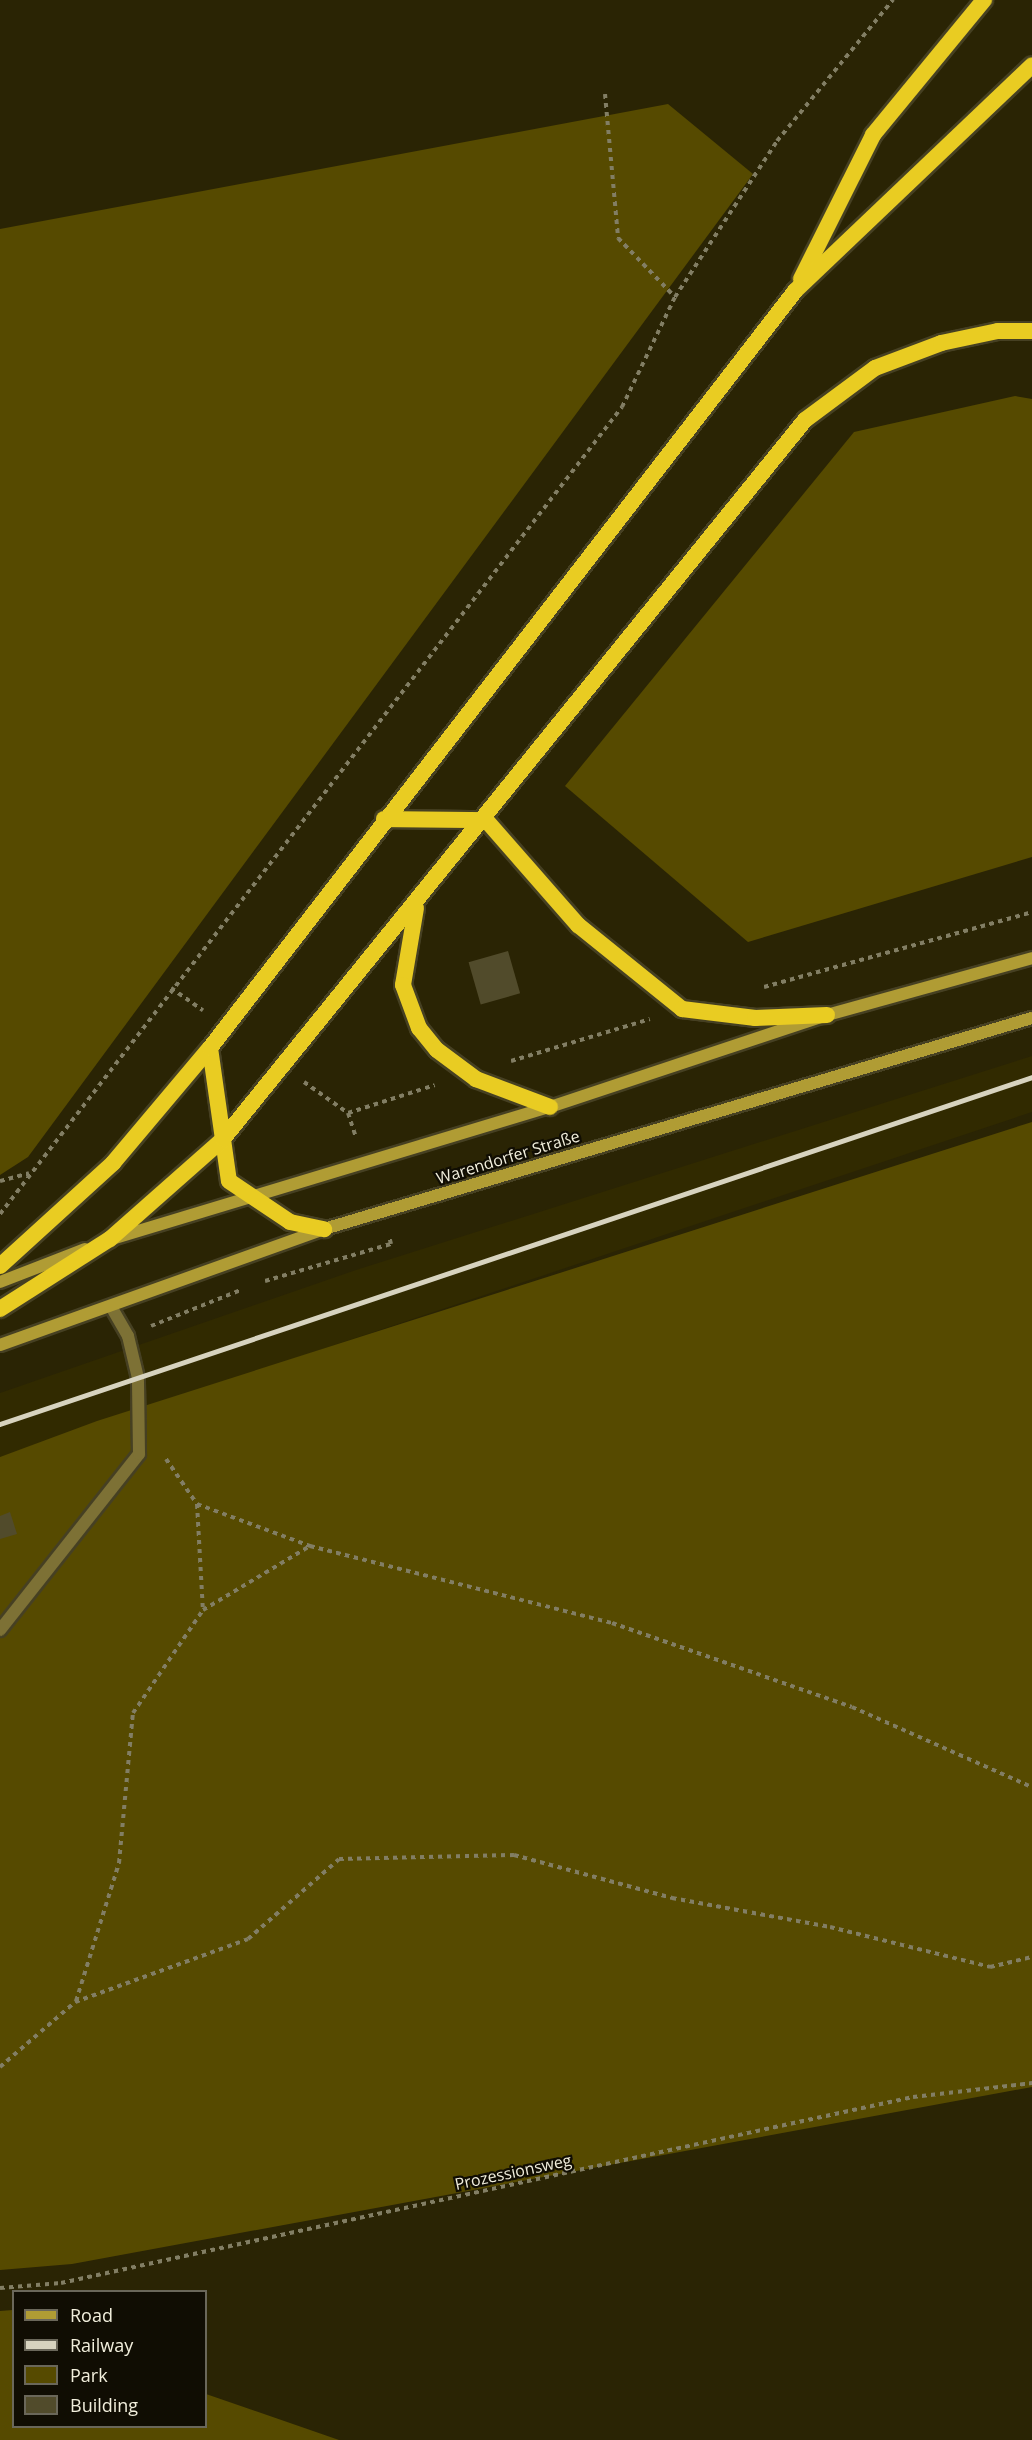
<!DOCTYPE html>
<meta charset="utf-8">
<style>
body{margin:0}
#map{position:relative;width:1032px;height:2440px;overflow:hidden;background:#2a2404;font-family:"Open Sans",sans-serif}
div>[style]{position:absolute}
.built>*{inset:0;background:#312a00}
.green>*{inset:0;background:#564a00}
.building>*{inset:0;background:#514b2b;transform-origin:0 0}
.path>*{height:4px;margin-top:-2px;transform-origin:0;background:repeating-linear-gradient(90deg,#827e64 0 4.5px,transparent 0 9px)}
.roads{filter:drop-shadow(2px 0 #464022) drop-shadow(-2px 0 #464022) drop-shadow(0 2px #464022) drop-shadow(0 -2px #464022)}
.service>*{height:12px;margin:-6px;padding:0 6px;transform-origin:6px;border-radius:6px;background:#7d7135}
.secondary>*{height:12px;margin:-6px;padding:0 6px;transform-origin:6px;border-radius:6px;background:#b09c34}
.trunk>*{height:16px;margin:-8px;padding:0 8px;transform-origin:8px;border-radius:8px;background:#e9cc22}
.rail>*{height:4.5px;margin:-2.25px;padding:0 2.25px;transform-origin:2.25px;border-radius:2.25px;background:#d7d3bf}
span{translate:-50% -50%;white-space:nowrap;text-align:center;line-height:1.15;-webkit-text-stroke:4.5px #100d03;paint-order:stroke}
.street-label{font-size:16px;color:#f1eedc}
.legend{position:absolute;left:12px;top:2290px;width:195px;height:138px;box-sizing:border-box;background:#100d03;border:2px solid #6a675a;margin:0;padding:8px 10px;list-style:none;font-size:18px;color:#f1eedc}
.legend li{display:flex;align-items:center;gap:12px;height:30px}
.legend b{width:30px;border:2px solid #6a675a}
</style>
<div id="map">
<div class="built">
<i style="clip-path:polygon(1032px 1056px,1032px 1112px,0 1457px,0 1393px,356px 1270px)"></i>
</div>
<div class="green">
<i style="clip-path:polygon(668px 104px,753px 174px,28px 1157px,0 1175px,0 229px)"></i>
<i style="clip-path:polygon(1015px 396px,1032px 399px,1032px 857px,748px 942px,565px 786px,854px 432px)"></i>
<i style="clip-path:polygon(1032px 1122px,1032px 2087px,72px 2264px,0 2270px,0 1457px,97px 1421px)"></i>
<i style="clip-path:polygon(13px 2310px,14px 2426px,206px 2426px,206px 2394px,339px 2440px,0 2440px,0 2311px)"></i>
</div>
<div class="building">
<i style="left:508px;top:951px;width:44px;height:41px;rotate:74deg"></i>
<i style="clip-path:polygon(10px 1512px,17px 1534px,0 1539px,0 1516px)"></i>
</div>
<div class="path">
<i style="left:605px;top:94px;width:145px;rotate:84.8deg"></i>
<i style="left:618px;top:238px;width:82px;rotate:46deg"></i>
<i style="left:764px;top:987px;width:278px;rotate:-15.6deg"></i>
<i style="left:171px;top:988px;width:39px;rotate:35deg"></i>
<i style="left:511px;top:1061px;width:145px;rotate:-16.8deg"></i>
<i style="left:304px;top:1082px;width:54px;rotate:35.2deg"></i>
<i style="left:348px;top:1113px;width:26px;rotate:72deg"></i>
<i style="left:348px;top:1113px;width:91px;rotate:-17.8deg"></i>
<i style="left:0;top:1181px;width:30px;rotate:-15deg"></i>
<i style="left:0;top:1214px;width:1019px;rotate:-52.38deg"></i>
<i style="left:622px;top:407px;width:122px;rotate:-64.3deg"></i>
<i style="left:675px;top:297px;width:186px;rotate:-56.8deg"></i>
<i style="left:777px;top:141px;width:183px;rotate:-50.6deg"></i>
<i style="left:265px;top:1281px;width:131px;rotate:-16.4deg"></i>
<i style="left:391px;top:1244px;width:8px;rotate:-104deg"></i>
<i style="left:151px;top:1326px;width:97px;rotate:-21.8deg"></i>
<i style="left:166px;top:1459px;width:55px;rotate:55.4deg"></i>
<i style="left:197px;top:1504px;width:121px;rotate:20.4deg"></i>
<i style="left:310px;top:1546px;width:312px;rotate:14.3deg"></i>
<i style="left:612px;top:1623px;width:254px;rotate:19.3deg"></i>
<i style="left:852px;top:1707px;width:197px;rotate:24deg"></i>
<i style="left:197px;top:1504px;width:106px;rotate:86.8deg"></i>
<i style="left:76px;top:2001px;width:145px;rotate:-72.7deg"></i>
<i style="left:119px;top:1863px;width:151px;rotate:-84.7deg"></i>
<i style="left:133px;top:1713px;width:125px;rotate:-55.8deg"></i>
<i style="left:203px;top:1610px;width:125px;rotate:-30.9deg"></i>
<i style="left:0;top:2067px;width:99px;rotate:-40.9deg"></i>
<i style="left:75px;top:2002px;width:184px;rotate:-20deg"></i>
<i style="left:248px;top:1939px;width:121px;rotate:-41.3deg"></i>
<i style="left:339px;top:1859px;width:175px;rotate:-1.3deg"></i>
<i style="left:514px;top:1855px;width:164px;rotate:15.2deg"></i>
<i style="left:672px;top:1898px;width:161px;rotate:10.4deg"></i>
<i style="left:830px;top:1927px;width:165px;rotate:14deg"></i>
<i style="left:990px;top:1967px;width:43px;rotate:-13.4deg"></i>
<i style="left:0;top:2288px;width:61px;rotate:-4.7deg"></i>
<i style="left:61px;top:2283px;width:872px;rotate:-12.32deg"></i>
<i style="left:913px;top:2097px;width:120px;rotate:-6.7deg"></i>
</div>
<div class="roads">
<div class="service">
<i style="left:0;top:1630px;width:224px;rotate:-51.7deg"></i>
<i style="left:139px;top:1454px;width:76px;rotate:-90.8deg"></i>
<i style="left:138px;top:1378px;width:43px;rotate:-103.4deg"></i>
<i style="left:128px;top:1336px;width:34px;rotate:-120deg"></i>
</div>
<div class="secondary">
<i style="left:115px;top:1238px;width:454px;rotate:-16.8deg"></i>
<i style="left:550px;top:1107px;width:292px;rotate:-18.4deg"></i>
<i style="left:827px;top:1015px;width:213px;rotate:-15.5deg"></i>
<i style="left:0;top:1282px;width:91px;rotate:-21.2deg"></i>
<i style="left:0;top:1345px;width:344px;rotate:-19.7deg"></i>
<i style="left:324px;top:1229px;width:739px;rotate:-16.6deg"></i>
</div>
<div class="trunk">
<i style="left:801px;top:279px;width:161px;rotate:-63.4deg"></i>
<i style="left:873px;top:135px;width:175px;rotate:-50.6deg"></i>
<i style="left:384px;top:819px;width:102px;rotate:0.6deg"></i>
<i style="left:486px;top:820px;width:140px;rotate:48.8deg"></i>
<i style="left:578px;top:925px;width:134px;rotate:38.9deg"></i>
<i style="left:682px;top:1009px;width:74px;rotate:7deg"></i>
<i style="left:755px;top:1018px;width:72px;rotate:-2.4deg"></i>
<i style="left:416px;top:908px;width:78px;rotate:99.6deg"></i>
<i style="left:403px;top:985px;width:46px;rotate:69.6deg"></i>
<i style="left:419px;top:1028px;width:28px;rotate:51deg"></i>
<i style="left:437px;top:1050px;width:49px;rotate:36.6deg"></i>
<i style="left:476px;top:1079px;width:79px;rotate:20.7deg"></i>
<i style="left:210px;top:1048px;width:134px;rotate:81.9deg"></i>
<i style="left:229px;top:1181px;width:73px;rotate:33.9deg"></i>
<i style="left:290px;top:1222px;width:35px;rotate:12deg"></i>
<i style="left:0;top:1266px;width:153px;rotate:-42.3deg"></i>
<i style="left:113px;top:1163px;width:150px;rotate:-49.9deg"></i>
<i style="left:210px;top:1048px;width:957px;rotate:-52.3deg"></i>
<i style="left:795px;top:291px;width:327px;rotate:-43.6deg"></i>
<i style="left:0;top:1309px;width:130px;rotate:-32.5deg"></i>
<i style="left:110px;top:1239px;width:151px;rotate:-41.5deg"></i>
<i style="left:223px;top:1139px;width:925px;rotate:-51.01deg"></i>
<i style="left:805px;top:420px;width:87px;rotate:-36.6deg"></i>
<i style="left:875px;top:368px;width:71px;rotate:-20.7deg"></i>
<i style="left:941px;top:343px;width:58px;rotate:-11.9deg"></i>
<i style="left:998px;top:331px;width:34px"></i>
</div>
</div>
<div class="rail">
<i style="left:0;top:1424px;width:1089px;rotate:-18.58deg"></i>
</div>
<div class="street-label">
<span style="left:508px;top:1157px;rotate:-17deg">Warendorfer Straße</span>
<span style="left:513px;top:2172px;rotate:-12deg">Prozessionsweg</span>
</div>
<ul class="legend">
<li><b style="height:8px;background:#b09c34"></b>Road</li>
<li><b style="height:8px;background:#d7d3bf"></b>Railway</li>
<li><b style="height:16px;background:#564a00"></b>Park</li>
<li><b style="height:16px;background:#514b2b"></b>Building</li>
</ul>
</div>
